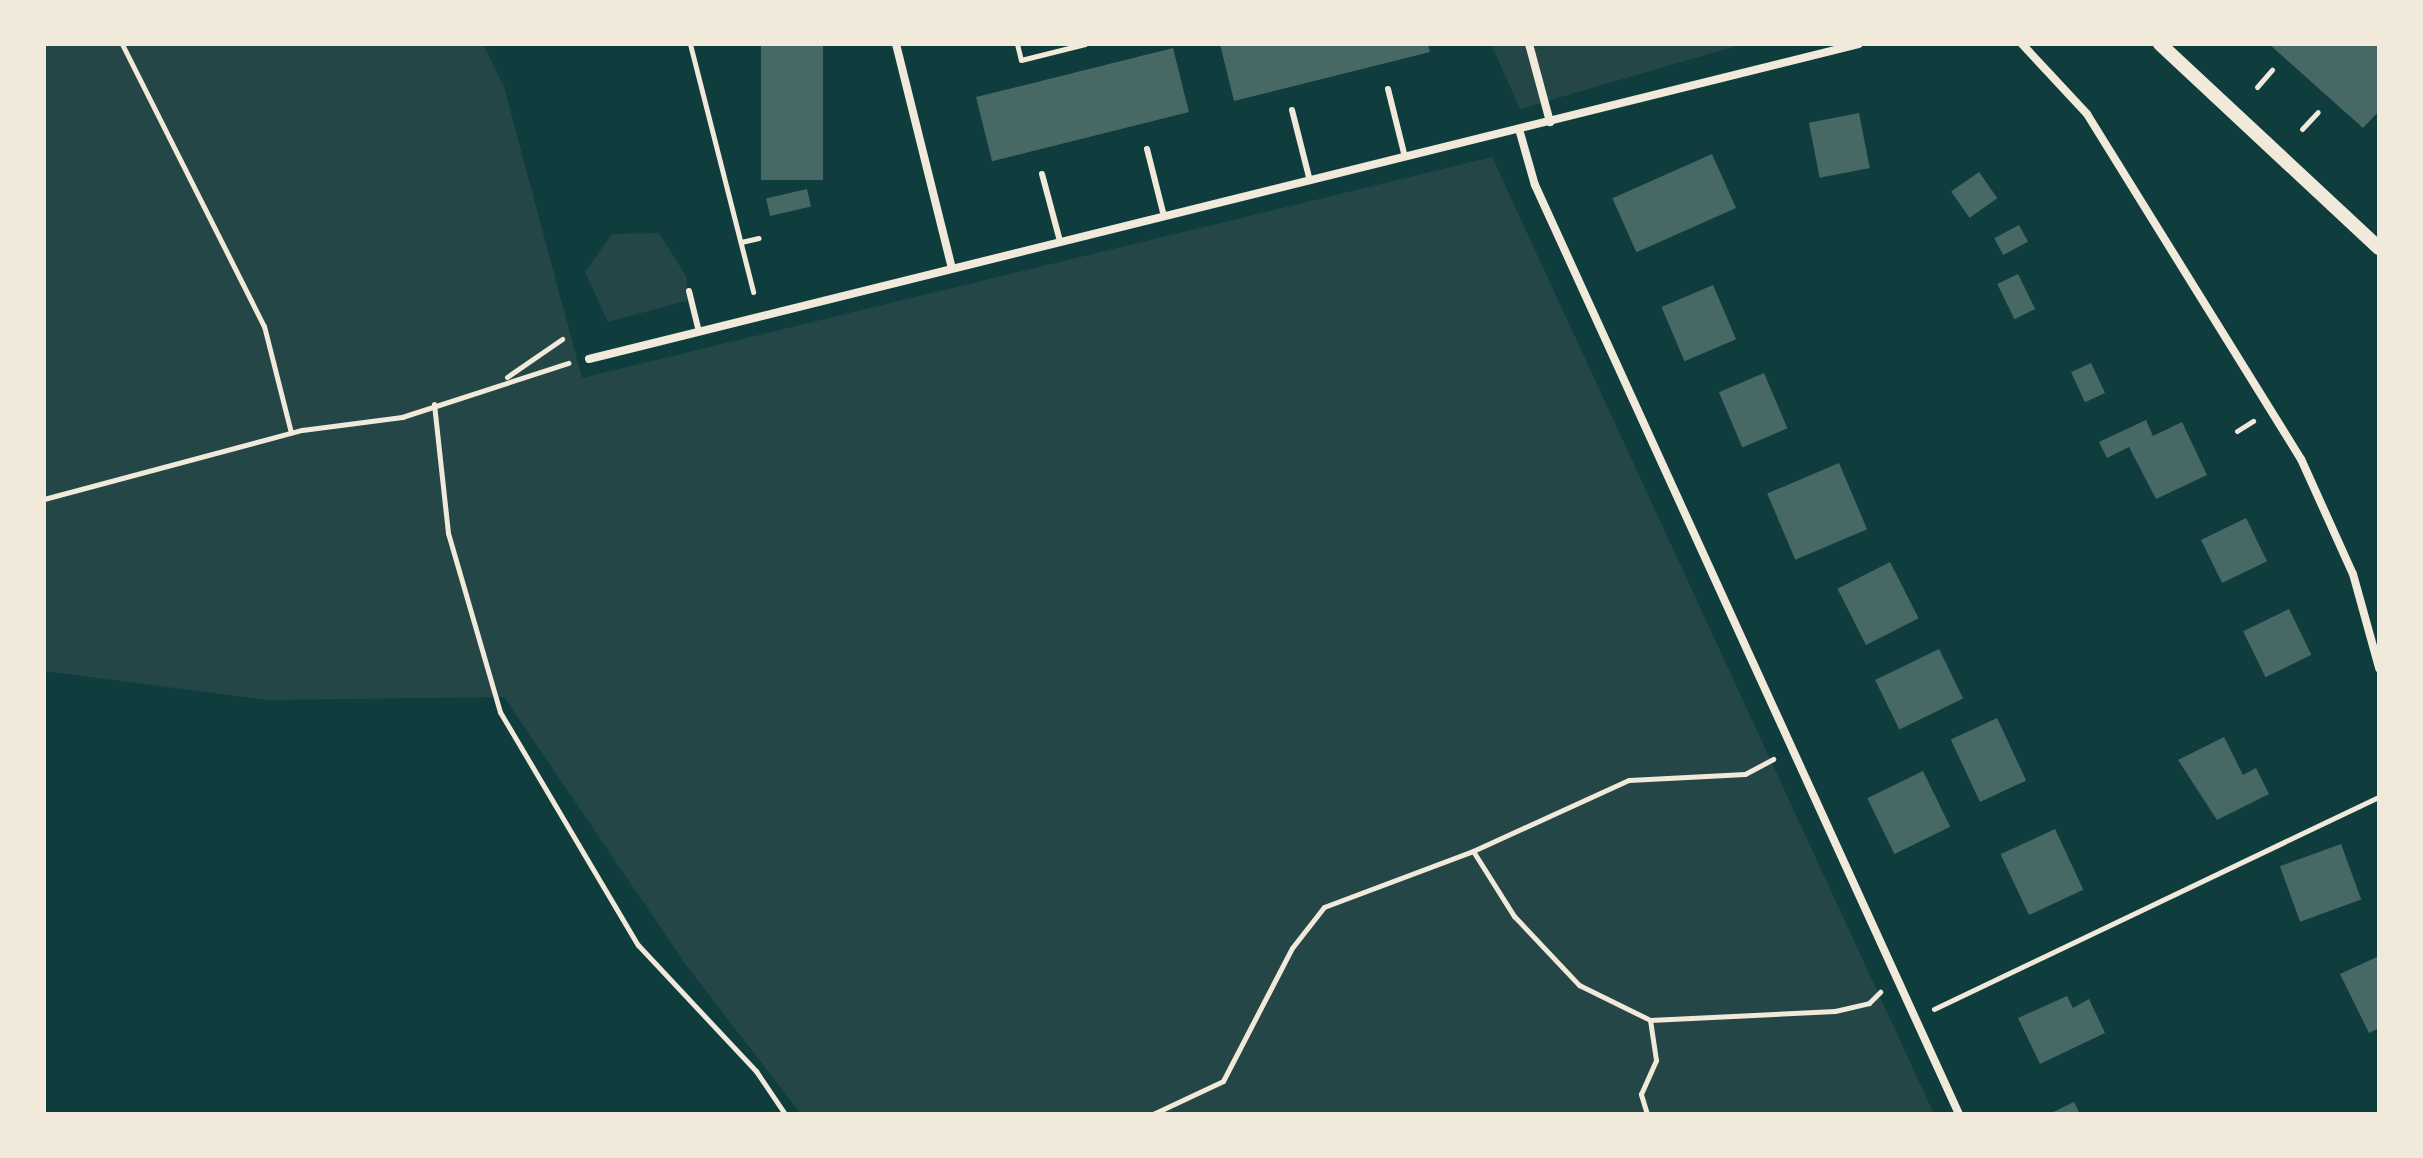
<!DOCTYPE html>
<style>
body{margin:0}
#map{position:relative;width:2423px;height:1158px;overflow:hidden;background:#0f3d3e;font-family:Jost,sans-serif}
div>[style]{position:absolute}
.green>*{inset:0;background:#244646}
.building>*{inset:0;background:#486865;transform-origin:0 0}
.path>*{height:5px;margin:-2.5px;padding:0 2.5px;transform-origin:2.5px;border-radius:2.5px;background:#f1e9da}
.service>*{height:6px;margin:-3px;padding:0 3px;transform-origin:3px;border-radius:3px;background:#f1e9da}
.minor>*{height:8px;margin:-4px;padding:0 4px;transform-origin:4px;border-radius:4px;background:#f1e9da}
.tertiary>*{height:14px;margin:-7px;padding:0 7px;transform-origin:7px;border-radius:7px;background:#f1e9da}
span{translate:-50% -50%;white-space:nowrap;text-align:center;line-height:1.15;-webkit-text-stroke:6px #f1e9da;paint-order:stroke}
.frame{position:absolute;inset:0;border:46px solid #f1e9da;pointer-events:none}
</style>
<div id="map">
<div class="green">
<i style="clip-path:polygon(44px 44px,483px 44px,504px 87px,582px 378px,1492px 157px,1934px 1114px,801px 1114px,686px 965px,504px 697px,267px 700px,44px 671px)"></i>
<i style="clip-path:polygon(1491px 44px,1743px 44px,1520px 109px)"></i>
<i style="clip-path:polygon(659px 233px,686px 276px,689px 300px,608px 322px,585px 272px,612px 234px)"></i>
</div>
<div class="building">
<i style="left:761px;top:44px;width:62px;height:136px"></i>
<i style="clip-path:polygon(1220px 44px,1428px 44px,1430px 52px,1234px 101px)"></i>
<i style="clip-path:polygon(2269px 44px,2379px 44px,2379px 111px,2363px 128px)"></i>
<i style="left:1173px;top:48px;width:66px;height:203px;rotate:76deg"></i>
<i style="left:1859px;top:113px;width:56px;height:51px;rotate:79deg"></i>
<i style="left:1712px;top:154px;width:59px;height:109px;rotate:66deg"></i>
<i style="left:1979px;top:172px;width:32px;height:34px;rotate:55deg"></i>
<i style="left:807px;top:189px;width:18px;height:42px;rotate:77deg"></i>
<i style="left:2019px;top:225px;width:19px;height:28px;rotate:62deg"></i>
<i style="left:2018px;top:274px;width:39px;height:23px;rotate:64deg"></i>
<i style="left:1713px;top:285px;width:59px;height:56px;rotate:67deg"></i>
<i style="left:2091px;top:363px;width:33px;height:22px;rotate:65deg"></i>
<i style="left:1764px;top:373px;width:60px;height:49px;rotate:67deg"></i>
<i style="clip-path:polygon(2146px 420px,2153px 436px,2182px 422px,2207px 475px,2156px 499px,2129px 447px,2107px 458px,2099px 442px)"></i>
<i style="left:1839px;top:463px;width:72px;height:78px;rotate:67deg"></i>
<i style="left:2246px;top:518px;width:48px;height:50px;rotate:64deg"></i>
<i style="left:1890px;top:562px;width:63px;height:59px;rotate:63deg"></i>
<i style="left:2289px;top:609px;width:51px;height:51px;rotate:64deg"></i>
<i style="left:1939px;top:649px;width:55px;height:71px;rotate:64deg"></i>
<i style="left:1997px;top:718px;width:69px;height:51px;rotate:65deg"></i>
<i style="clip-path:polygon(2224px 737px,2243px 775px,2256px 768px,2269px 794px,2217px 820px,2178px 760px)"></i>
<i style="left:1923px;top:771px;width:62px;height:62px;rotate:64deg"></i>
<i style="left:2055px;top:829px;width:67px;height:60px;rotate:65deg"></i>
<i style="left:2341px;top:844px;width:59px;height:65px;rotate:70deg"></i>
<i style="clip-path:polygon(2379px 956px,2379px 1028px,2369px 1033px,2340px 974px)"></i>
<i style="clip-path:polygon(2067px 996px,2073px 1008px,2089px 999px,2105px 1033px,2040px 1064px,2018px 1018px)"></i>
<i style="clip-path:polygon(2074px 1102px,2080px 1114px,2049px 1114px)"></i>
</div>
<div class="path">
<i style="left:122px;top:44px;width:316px;rotate:63.3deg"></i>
<i style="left:264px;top:326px;width:110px;rotate:75.8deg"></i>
<i style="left:690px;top:44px;width:256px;rotate:75.7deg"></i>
<i style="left:1017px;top:44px;width:16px;rotate:76deg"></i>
<i style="left:1021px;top:60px;width:66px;rotate:-14deg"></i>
<i style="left:2257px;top:87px;width:23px;rotate:-49deg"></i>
<i style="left:2302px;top:129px;width:23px;rotate:-47deg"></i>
<i style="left:741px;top:242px;width:18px;rotate:-13deg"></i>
<i style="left:507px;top:377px;width:67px;rotate:-34.6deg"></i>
<i style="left:434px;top:404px;width:130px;rotate:83.8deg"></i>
<i style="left:448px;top:533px;width:186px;rotate:73.8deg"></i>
<i style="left:500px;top:712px;width:271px;rotate:59.4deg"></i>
<i style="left:638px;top:945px;width:173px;rotate:46.9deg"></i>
<i style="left:756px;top:1071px;width:52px;rotate:56deg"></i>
<i style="left:2237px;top:431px;width:19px;rotate:-32deg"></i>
<i style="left:44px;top:499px;width:267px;rotate:-15deg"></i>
<i style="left:302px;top:430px;width:101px;rotate:-7.4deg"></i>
<i style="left:402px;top:417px;width:175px;rotate:-18deg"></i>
<i style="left:1473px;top:851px;width:171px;rotate:-24.5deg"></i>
<i style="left:1629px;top:780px;width:116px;rotate:-3deg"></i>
<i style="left:1745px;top:774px;width:32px;rotate:-28deg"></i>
<i style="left:1934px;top:1009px;width:493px;rotate:-25.5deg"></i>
<i style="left:1153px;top:1114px;width:77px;rotate:-25.2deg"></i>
<i style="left:1223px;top:1081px;width:150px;rotate:-62.6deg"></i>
<i style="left:1292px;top:948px;width:52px;rotate:-52deg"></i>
<i style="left:1324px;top:907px;width:159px;rotate:-20.6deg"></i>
<i style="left:1473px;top:851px;width:77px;rotate:57.8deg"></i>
<i style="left:1514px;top:916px;width:95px;rotate:46.7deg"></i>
<i style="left:1579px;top:985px;width:79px;rotate:26.2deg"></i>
<i style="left:1647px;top:1114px;width:21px;rotate:-107deg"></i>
<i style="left:1641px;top:1094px;width:37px;rotate:-66deg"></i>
<i style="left:1656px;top:1060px;width:40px;rotate:-98.5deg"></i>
<i style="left:1650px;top:1020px;width:185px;rotate:-2.8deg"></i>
<i style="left:1835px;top:1011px;width:35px;rotate:-13deg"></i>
<i style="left:1869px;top:1003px;width:16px;rotate:-45deg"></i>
</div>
<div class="service">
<i style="left:1388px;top:89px;width:70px;rotate:76deg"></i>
<i style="left:1292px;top:110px;width:73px;rotate:75.8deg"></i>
<i style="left:1147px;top:149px;width:69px;rotate:75.8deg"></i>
<i style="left:1042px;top:174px;width:69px;rotate:75deg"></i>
<i style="left:689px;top:291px;width:42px;rotate:76.3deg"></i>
</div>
<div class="minor">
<i style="left:896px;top:44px;width:231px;rotate:76deg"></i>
<i style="left:1529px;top:44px;width:81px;rotate:74.9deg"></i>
<i style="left:2022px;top:44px;width:96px;rotate:47.1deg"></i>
<i style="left:2087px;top:114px;width:406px;rotate:58.2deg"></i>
<i style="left:2301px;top:459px;width:126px;rotate:65.7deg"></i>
<i style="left:2353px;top:574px;width:98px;rotate:74.5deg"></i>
<i style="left:1519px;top:129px;width:58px;rotate:74.1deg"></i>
<i style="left:1535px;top:185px;width:1021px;rotate:65.47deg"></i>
<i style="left:589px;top:359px;width:1308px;rotate:-13.93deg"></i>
</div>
<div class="tertiary">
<i style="left:2160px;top:44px;width:299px;rotate:43deg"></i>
</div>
<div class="frame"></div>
</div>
